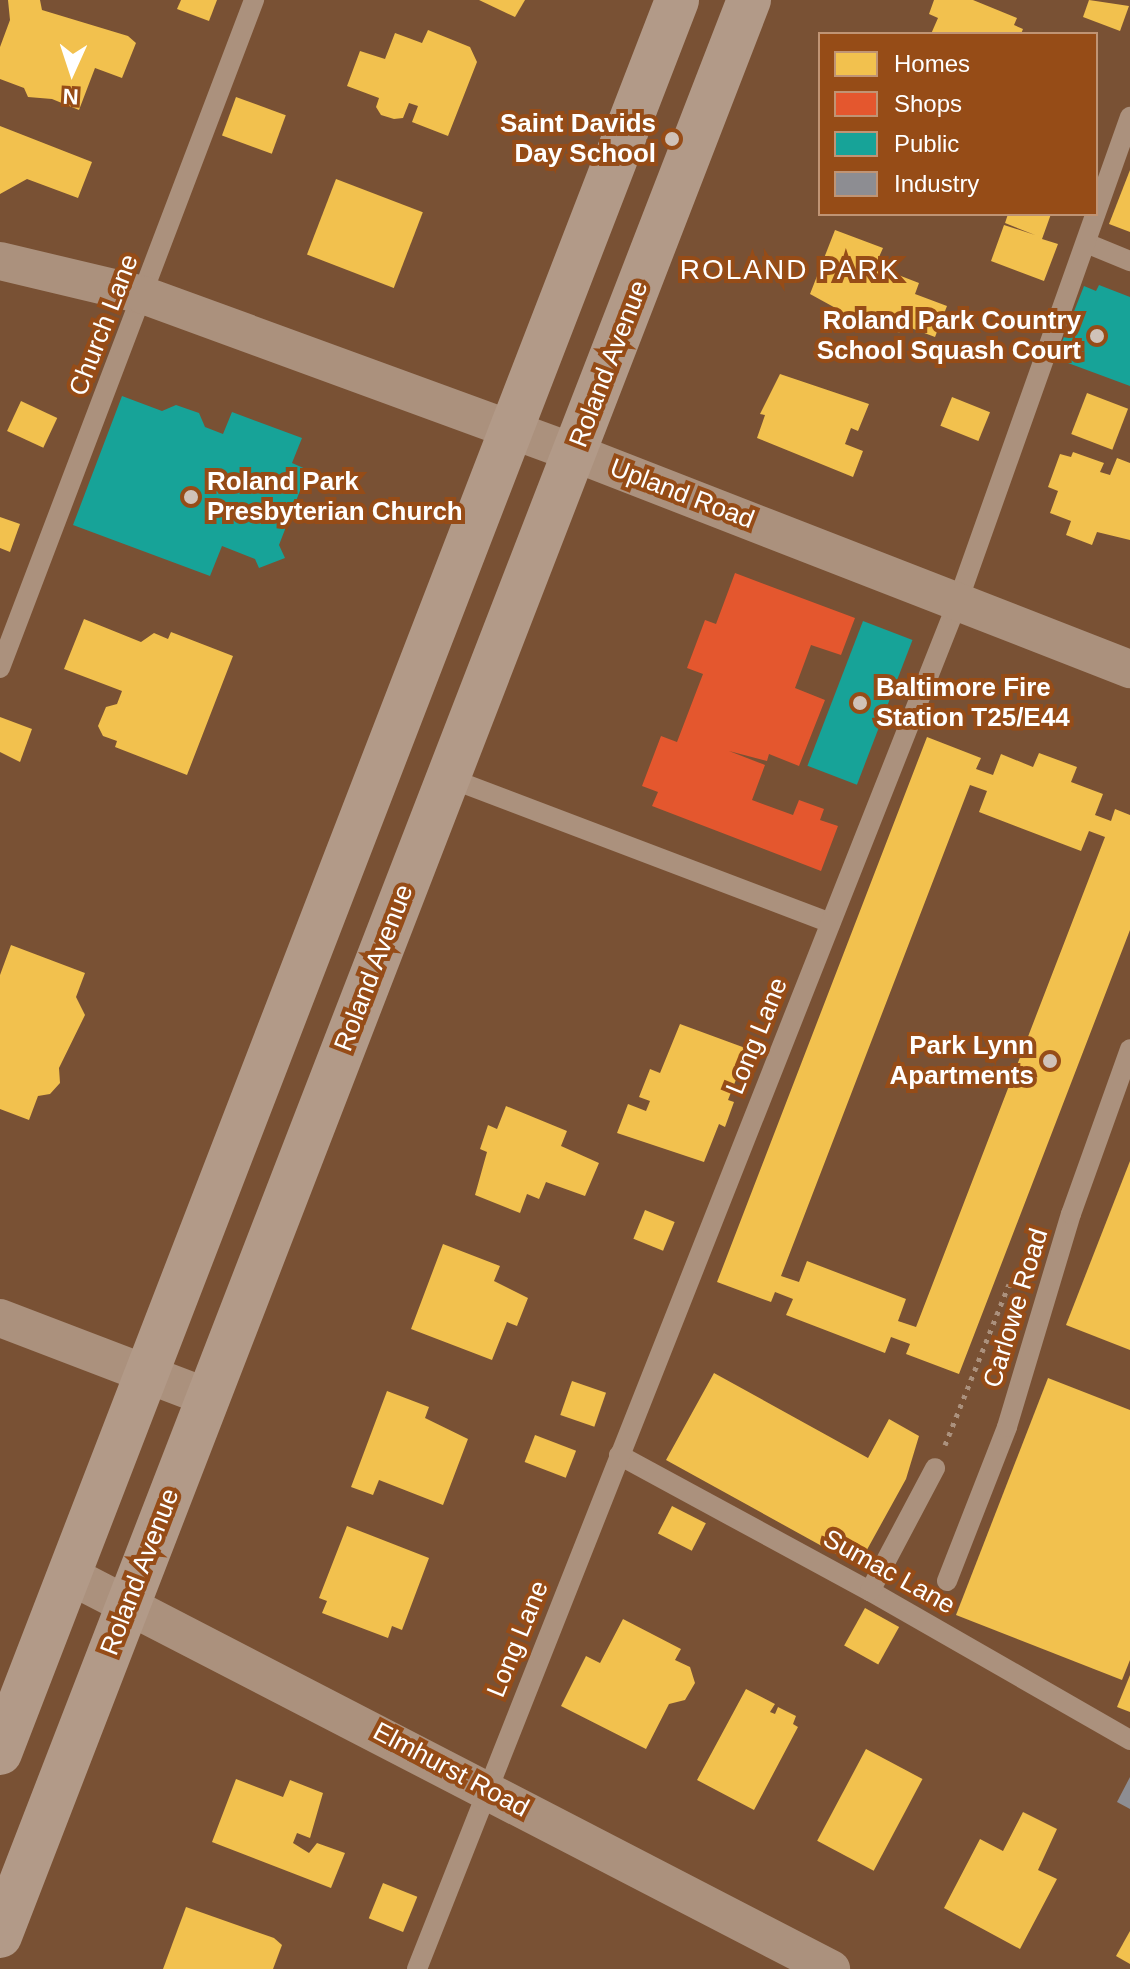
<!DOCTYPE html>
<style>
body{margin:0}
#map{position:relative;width:1130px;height:1969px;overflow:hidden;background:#795134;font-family:Helvetica,sans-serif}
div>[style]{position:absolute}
.homes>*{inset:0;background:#f2c14e;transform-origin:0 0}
.shops>*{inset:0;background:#e4572e}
.public>*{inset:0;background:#17a398;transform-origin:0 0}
.industry>*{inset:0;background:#8d8d92}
.path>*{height:5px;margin-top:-2.5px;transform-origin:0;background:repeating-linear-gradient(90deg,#ab917d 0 4px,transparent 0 10px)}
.lane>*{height:20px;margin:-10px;padding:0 10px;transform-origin:10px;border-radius:10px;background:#ab917d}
.street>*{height:38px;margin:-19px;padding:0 19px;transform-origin:19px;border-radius:19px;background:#ab917d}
.primary>*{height:44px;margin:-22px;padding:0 22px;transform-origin:22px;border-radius:22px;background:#b29a88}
.dots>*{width:22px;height:22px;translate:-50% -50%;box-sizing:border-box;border:4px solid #964c17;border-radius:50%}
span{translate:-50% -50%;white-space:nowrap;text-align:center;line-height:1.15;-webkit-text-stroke:8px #964c17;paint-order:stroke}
.poi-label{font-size:26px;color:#fff;font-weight:700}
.right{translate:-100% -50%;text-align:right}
.left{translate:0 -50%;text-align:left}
.street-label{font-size:26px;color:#fff}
.neighbourhood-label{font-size:28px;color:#fff;letter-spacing:2px}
.legend{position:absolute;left:818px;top:32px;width:280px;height:184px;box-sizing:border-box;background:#964c17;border:2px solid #c09474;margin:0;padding:10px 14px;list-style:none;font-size:24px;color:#fff}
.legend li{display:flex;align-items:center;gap:16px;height:40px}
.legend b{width:40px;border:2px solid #c09474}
.north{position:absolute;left:32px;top:32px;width:80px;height:80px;-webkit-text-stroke:6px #964c17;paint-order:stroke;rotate:183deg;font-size:22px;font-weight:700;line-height:32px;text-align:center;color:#fff}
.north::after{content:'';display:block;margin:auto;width:28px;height:36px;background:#fff;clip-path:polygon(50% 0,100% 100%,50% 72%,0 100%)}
</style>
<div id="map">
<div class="homes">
<i style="clip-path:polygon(8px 0,40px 0,42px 10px,128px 36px,136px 43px,122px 78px,95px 68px,79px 110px,52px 99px,28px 97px,24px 88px,0 79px,0 47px,10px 20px)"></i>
<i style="clip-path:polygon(181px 0,217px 0,209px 21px,177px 9px)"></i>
<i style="clip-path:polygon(479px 0,525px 0,515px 17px)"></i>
<i style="clip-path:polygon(934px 0,973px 0,1017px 18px,1014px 25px,1023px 29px,1021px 34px,931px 34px,938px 18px,929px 14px)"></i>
<i style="clip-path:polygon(1089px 0,1129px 6px,1120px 31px,1083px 17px)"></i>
<i style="clip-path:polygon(428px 30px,470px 47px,477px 62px,448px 136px,412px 122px,418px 106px,409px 103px,403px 118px,394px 119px,381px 115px,376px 107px,379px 98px,347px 86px,360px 51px,385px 59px,395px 33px,422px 43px)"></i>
<i style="left:236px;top:97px;width:53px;height:41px;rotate:20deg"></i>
<i style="clip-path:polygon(0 126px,92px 162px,78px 198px,27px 179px,0 194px)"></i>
<i style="clip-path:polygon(1130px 170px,1130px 232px,1109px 224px)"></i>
<i style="left:336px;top:179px;width:93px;height:81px;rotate:21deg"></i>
<i style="clip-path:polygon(1008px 214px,1051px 214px,1042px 239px,1058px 244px,1044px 281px,991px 261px,1004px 225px,1035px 235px,1005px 223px)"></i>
<i style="clip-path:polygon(835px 230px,883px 248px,875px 266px,919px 283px,915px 294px,947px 306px,935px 337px,903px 325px,900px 333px,865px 320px,848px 326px,841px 311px,810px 294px)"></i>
<i style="clip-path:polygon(780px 374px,869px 404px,858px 431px,851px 428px,845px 444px,863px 451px,853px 477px,757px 438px,765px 415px,760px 414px)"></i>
<i style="left:1087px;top:393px;width:44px;height:44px;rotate:21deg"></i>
<i style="left:952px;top:397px;width:41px;height:31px;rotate:22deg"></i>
<i style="left:21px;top:401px;width:40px;height:33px;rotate:25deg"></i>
<i style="clip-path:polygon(1073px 452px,1104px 463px,1100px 472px,1110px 475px,1117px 458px,1130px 463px,1130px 540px,1097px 532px,1092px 545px,1066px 535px,1071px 521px,1050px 513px,1058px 491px,1048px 487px,1060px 454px,1071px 457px)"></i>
<i style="clip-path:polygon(0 517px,20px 524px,10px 552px,0 548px)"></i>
<i style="clip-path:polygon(84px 619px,141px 642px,154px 633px,168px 639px,171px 632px,233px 656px,187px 775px,115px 747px,117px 741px,103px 736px,98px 726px,106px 707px,117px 704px,122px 691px,64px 669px)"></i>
<i style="clip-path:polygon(0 717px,32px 729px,20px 762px,0 752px)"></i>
<i style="clip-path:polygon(evenodd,927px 737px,981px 758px,976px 769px,993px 775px,1001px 754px,1033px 767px,1039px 753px,1077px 767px,1071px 782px,1103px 794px,1095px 815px,1111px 821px,1115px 809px,1130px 815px,1130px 930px,959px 1374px,906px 1354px,910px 1344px,891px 1337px,885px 1353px,786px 1315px,793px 1299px,775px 1292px,771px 1302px,717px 1282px,927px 737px,970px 785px,987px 791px,979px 812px,1081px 851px,1089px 831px,1105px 837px,916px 1327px,898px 1321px,906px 1299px,807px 1261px,799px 1282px,781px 1276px,970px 785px)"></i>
<i style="clip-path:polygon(11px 945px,85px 973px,76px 997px,85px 1015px,59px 1068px,60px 1083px,50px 1094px,38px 1096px,29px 1120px,0 1109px,0 975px)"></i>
<i style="clip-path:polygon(680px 1024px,748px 1049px,728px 1100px,734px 1102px,725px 1127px,719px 1124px,704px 1162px,617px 1133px,628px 1104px,646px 1111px,650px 1101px,639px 1097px,650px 1069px,660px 1073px)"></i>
<i style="clip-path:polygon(506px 1106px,567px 1131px,561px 1146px,599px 1163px,585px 1196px,546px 1182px,539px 1199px,527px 1194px,520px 1213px,475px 1195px,487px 1152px,480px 1149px,488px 1125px,497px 1129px)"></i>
<i style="clip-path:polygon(1130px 1161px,1130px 1350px,1066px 1325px)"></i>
<i style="left:645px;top:1210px;width:32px;height:31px;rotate:22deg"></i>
<i style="clip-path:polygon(443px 1244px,500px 1266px,494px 1281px,528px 1298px,517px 1326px,507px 1322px,492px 1360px,411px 1329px)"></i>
<i style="clip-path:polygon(714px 1373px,868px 1458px,889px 1419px,919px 1436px,906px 1479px,858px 1566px,666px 1460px)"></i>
<i style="clip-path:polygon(1048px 1378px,1130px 1410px,1130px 1660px,1122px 1680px,956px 1615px)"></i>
<i style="left:572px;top:1381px;width:36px;height:36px;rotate:19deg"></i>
<i style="clip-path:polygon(387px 1391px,429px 1407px,425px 1418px,468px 1439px,443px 1505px,379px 1480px,373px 1495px,351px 1487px)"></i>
<i style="left:535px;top:1435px;width:44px;height:29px;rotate:21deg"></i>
<i style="left:672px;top:1506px;width:38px;height:31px;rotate:27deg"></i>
<i style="clip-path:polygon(347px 1526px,429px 1558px,402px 1630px,392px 1626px,388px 1638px,322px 1613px,327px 1601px,319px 1598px)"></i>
<i style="left:865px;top:1608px;width:39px;height:43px;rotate:29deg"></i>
<i style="clip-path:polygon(623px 1619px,681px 1649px,675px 1660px,690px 1667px,695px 1683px,685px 1700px,669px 1704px,646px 1749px,561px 1706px,586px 1656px,600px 1663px)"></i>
<i style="clip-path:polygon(1130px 1675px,1130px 1712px,1117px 1707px)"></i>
<i style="clip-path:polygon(746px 1689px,775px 1704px,770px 1712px,775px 1714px,778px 1707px,796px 1716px,793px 1724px,798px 1727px,754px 1810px,697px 1780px)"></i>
<i style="left:866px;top:1749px;width:64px;height:104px;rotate:28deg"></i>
<i style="clip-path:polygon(236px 1779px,283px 1797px,290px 1780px,323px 1793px,310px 1838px,297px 1833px,293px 1843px,309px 1853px,317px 1843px,345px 1853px,331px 1888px,212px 1842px)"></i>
<i style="clip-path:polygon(1023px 1812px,1057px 1829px,1038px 1870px,1057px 1879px,1020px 1949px,944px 1908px,980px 1839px,1003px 1851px)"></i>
<i style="left:383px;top:1883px;width:37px;height:38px;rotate:22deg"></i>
<i style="clip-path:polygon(186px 1907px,274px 1938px,282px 1945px,273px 1969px,163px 1969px)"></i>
<i style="clip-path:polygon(1130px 1931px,1130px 1964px,1116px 1956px)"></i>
</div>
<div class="shops">
<i style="clip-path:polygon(735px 573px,855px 618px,841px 655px,811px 645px,795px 688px,825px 700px,799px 766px,769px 754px,767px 761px,729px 751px,765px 765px,752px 800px,793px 815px,799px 800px,824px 809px,820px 820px,838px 826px,821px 871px,652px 806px,658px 792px,642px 786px,661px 736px,677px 742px,703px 674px,687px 668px,705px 620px,716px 624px)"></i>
</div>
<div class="public">
<i style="clip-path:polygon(1099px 285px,1130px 297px,1130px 386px,1068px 363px,1071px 357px,1058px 352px,1084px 286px,1096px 291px)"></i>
<i style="clip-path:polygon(122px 396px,162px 411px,176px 405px,199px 413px,205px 427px,223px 434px,232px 412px,302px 438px,292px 463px,308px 470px,279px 545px,285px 558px,259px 568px,255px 559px,222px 546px,210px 576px,73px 525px)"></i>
<i style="left:863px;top:621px;width:53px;height:155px;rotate:21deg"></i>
</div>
<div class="industry">
<i style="clip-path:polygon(1130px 1777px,1130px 1809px,1117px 1802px)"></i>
</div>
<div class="path">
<i style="left:945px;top:1445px;width:173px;rotate:-68.3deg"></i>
<i style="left:1009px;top:1284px;width:12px;rotate:14deg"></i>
</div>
<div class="lane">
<i style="left:1086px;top:243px;width:48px;rotate:22.2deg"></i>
<i style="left:0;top:668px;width:715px;rotate:-69.18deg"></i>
<i style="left:449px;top:778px;width:408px;rotate:20.8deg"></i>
<i style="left:619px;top:1455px;width:285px;rotate:28.5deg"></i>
<i style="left:870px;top:1591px;width:300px;rotate:29.8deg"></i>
<i style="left:947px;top:1581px;width:165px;rotate:-68.7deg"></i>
<i style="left:1007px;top:1427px;width:222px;rotate:-73.3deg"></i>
<i style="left:1071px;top:1214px;width:175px;rotate:-70.3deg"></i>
<i style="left:870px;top:1591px;width:139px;rotate:-62.1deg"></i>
<i style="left:417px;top:1969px;width:1471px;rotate:-68.42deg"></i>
<i style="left:958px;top:601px;width:514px;rotate:-70.44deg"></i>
</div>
<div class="street">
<i style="left:0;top:261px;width:147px;rotate:13.4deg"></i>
<i style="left:143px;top:295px;width:460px;rotate:20.1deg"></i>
<i style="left:575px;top:453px;width:596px;rotate:21.27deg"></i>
<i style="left:0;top:1318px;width:222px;rotate:20.9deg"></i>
<i style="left:69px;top:1575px;width:858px;rotate:27.34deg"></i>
</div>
<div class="primary">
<i style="left:0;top:1753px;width:1879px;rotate:-68.88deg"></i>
<i style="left:0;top:1936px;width:2076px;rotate:-68.85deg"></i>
</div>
<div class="dots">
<i style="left:672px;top:139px;background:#d0c2b8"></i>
<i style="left:1097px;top:336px;background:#d0c2b8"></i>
<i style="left:191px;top:497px;background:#d0c2b8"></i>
<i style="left:860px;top:703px;background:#d0c2b8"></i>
<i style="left:1050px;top:1061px;background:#d0c2b8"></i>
</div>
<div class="poi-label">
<span class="right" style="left:656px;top:139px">Saint Davids<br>Day School</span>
<span class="right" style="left:1081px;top:336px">Roland Park Country<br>School Squash Court</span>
<span class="left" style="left:207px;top:497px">Roland Park<br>Presbyterian Church</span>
<span class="left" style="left:876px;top:703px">Baltimore Fire<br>Station T25/E44</span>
<span class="right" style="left:1034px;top:1061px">Park Lynn<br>Apartments</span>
</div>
<div class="street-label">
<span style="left:104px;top:325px;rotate:-69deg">Church Lane</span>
<span style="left:609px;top:364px;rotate:-69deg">Roland Avenue</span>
<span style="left:682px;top:494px;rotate:21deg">Upland Road</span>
<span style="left:374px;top:968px;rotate:-69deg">Roland Avenue</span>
<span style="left:757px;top:1036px;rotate:-68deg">Long Lane</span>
<span style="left:1016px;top:1308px;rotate:-73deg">Carlowe Road</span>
<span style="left:140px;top:1572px;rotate:-69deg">Roland Avenue</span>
<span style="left:889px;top:1572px;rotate:29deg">Sumac Lane</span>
<span style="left:518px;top:1639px;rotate:-68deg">Long Lane</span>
<span style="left:451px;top:1770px;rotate:28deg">Elmhurst Road</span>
</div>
<div class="neighbourhood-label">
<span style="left:790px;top:270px">ROLAND PARK</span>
</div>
<ul class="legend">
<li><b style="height:22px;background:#f2c14e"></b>Homes</li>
<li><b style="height:22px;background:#e4572e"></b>Shops</li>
<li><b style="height:22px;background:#17a398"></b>Public</li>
<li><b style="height:22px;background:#8d8d92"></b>Industry</li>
</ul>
<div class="north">N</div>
</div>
